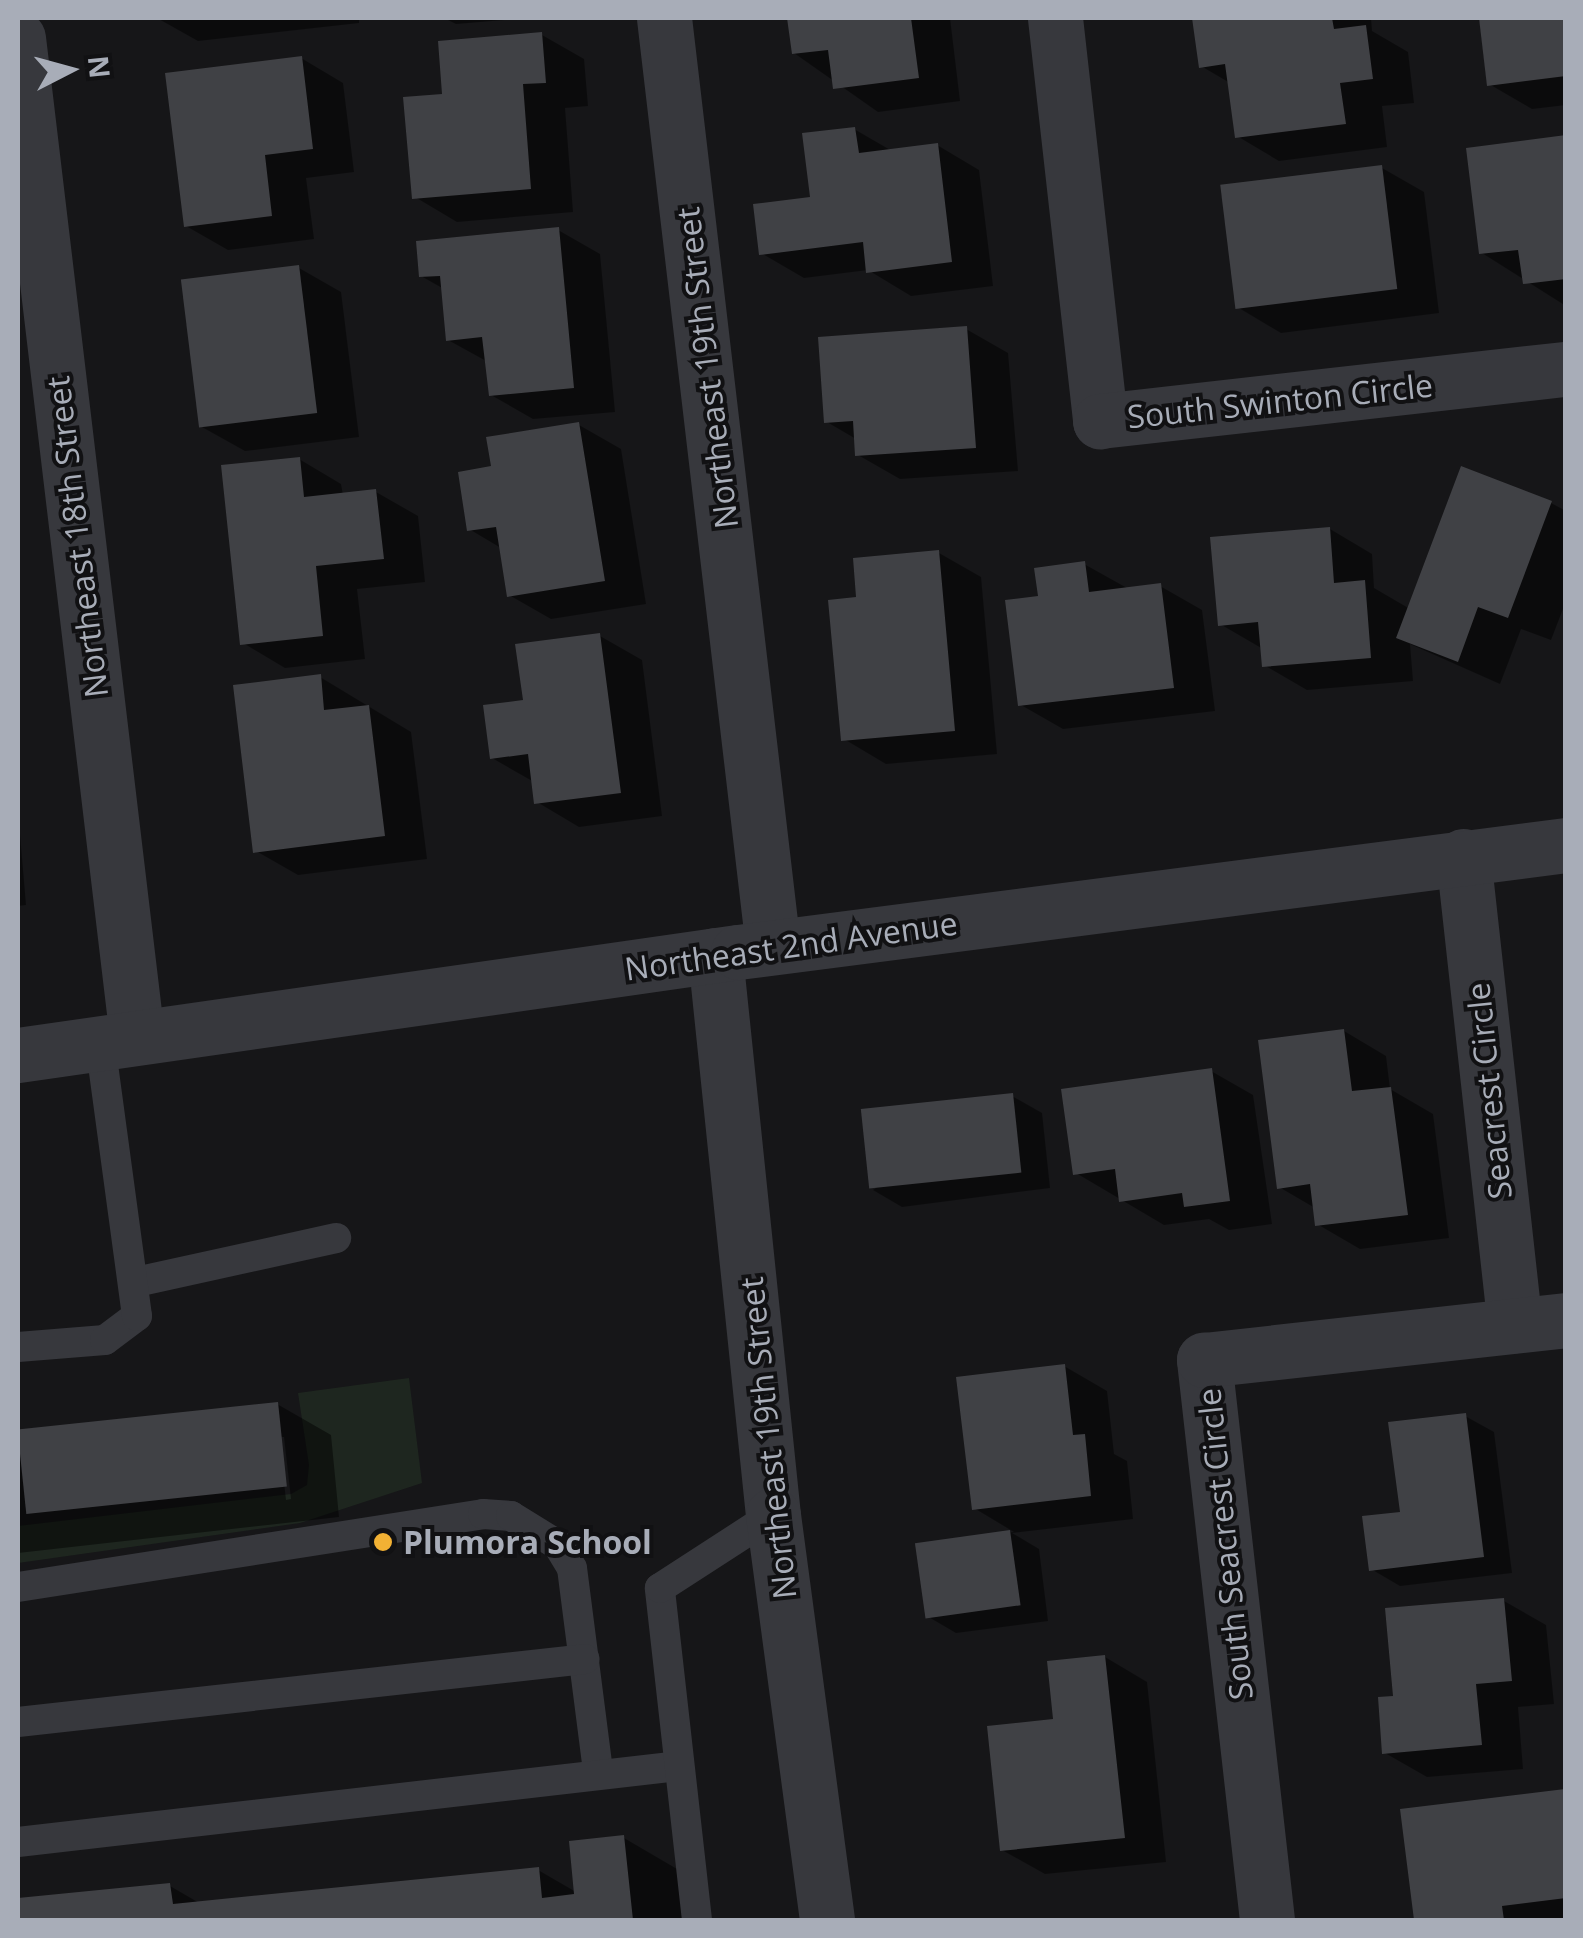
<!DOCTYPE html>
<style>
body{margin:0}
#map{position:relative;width:1583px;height:1938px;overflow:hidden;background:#161618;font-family:"Open Sans",sans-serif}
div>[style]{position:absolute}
.green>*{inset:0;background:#1e261f}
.shadow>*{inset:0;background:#0007}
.building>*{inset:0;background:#404145;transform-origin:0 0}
.service>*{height:30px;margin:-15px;padding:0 15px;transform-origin:15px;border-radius:15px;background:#37383d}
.minor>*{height:55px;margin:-27.5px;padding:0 27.5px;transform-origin:27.5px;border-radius:27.5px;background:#37383d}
.tertiary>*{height:55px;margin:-27.5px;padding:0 27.5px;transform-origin:27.5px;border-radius:27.5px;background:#37383d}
.dots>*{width:28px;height:28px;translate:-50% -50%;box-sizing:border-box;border:5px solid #111113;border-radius:50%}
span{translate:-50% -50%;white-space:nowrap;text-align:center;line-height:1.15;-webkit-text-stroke:8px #111113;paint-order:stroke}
.street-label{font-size:32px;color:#a8adb8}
.poi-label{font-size:32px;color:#a8adb8;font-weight:700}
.left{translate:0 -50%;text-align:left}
.frame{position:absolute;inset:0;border:20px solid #a8adb8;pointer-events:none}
.north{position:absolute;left:20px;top:20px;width:100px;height:100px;-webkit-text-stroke:8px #111113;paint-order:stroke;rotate:84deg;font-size:28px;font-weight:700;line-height:40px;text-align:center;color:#a8adb8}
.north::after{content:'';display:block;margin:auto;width:35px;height:45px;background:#a8adb8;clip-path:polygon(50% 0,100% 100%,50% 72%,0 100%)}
</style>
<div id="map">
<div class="green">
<i style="clip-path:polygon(409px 1378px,422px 1483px,300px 1523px,18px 1563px,18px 1526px,291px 1494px,307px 1485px,309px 1465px,298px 1393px)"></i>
</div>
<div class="shadow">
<i style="clip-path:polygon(157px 18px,359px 18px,359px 23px,198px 41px)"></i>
<i style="clip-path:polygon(444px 18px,529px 18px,456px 24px)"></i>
<i style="clip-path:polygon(790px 18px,950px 18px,960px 101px,878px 112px,794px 53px)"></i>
<i style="clip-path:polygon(1195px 18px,1371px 18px,1372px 31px,1408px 52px,1414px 103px,1382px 106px,1387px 147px,1279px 161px,1237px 136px,1230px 83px,1201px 66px)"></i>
<i style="clip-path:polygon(1481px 18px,1566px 18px,1566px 105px,1532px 109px,1489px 84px)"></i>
<i style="clip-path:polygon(542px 35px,584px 59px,588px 106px,565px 108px,573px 212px,457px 222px,415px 197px,445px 96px)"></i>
<i style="clip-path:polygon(301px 58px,343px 83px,354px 172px,306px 178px,314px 239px,228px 250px,186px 226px)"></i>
<i style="clip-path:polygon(854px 129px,892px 151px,937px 145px,979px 170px,993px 286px,911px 296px,868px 270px,804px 278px,761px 253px,813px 200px)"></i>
<i style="clip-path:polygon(1566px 137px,1566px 306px,1482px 253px)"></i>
<i style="clip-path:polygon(1382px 168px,1424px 192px,1439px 313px,1281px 333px,1239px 308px)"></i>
<i style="clip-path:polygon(558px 230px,600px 254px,615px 412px,533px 419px,491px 395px,488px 362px,448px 340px,444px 289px,421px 276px)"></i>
<i style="clip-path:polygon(299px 268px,341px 292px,359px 437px,245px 451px,202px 427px)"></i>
<i style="clip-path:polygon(966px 329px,1008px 353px,1018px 471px,900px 479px,858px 455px,856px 439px,827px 422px)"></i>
<i style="clip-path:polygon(579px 425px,621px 449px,646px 604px,551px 619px,509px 595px,501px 548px,469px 529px,494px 468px)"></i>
<i style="clip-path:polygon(299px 459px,341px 484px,343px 495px,376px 492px,418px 516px,425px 582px,357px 589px,365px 659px,285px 668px,243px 643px)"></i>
<i style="clip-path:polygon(1551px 503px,1566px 511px,1566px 601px,1551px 640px,1521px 629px,1500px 684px,1410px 644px,1413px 681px,1307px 690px,1264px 665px,1263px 649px,1220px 624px,1330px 529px,1372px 554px,1374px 588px,1410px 609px)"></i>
<i style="clip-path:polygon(939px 553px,981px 577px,997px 754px,886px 764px,844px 739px,859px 599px)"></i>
<i style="clip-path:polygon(1084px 564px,1127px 588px,1160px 586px,1202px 610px,1215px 711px,1063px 729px,1021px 705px,1041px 598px)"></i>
<i style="clip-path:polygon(600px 636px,642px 660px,662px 816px,579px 827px,537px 802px,534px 782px,492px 758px,525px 703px)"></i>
<i style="clip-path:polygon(320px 677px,411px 732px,427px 859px,298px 875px,256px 851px)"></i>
<i style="clip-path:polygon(18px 811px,26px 905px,18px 906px)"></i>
<i style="clip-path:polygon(1344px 1031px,1386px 1056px,1390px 1089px,1433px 1114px,1449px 1238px,1360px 1249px,1317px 1224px,1315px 1208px,1279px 1187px)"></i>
<i style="clip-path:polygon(1211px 1071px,1253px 1095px,1272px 1224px,1229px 1230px,1209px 1219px,1164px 1225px,1076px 1173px)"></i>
<i style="clip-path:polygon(1012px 1096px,1042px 1113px,1050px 1188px,902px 1207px,873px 1190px)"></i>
<i style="clip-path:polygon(1064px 1366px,1107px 1391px,1114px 1454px,1127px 1461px,1133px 1519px,1012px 1533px,1039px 1549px,1048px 1621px,956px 1633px,927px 1616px,918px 1544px,1014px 1532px,974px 1508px)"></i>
<i style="clip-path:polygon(evenodd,277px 1404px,331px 1435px,339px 1517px,18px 1553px,18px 1434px,277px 1404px,279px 1437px,284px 1437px,291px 1499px,286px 1500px,279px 1437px)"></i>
<i style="clip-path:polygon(1465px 1416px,1494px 1432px,1512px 1573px,1400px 1586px,1371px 1569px)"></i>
<i style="clip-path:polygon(1504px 1601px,1546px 1625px,1554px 1704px,1518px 1707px,1523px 1769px,1427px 1777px,1385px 1753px,1395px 1698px)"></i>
<i style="clip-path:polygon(1105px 1657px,1147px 1682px,1166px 1862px,1045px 1874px,1002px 1850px,1056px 1721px)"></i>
<i style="clip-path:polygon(1564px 1791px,1566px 1920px,1417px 1920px,1403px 1812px)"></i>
<i style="clip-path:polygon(624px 1838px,677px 1869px,683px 1920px,18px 1920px,18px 1901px,170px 1886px,201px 1904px,538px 1870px,576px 1892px)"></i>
</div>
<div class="building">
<i style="clip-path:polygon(787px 18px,911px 18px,919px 78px,833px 89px,828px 50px,792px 54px)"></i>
<i style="clip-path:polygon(1192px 18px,1332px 18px,1334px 29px,1366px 25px,1373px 79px,1340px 83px,1346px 124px,1235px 138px,1225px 64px,1199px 68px)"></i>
<i style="clip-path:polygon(1479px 18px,1566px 18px,1566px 76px,1487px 86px)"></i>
<i style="clip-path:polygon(542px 32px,546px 83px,523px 84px,531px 189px,412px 199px,403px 97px,442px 94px,438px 41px)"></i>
<i style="clip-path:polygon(302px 56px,313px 149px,265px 155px,272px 216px,184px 227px,165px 73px)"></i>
<i style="clip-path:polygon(855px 127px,859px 153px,938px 143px,952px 262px,866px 273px,863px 242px,759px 255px,753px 204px,810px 197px,802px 133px)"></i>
<i style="clip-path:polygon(1566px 135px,1566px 279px,1523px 284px,1518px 250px,1479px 254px,1466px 148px)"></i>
<i style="left:1382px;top:165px;width:125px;height:163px;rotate:83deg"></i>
<i style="clip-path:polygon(559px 227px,574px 388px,489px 396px,482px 337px,446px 341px,440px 276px,419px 277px,416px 241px)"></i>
<i style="left:299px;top:265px;width:149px;height:119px;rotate:83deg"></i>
<i style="clip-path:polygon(967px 326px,976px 448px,855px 456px,853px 421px,824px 423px,818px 337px)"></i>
<i style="clip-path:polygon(579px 422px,605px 581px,507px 597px,496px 527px,467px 531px,458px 472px,491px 466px,486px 437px)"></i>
<i style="clip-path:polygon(300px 457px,304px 497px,376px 489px,384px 559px,316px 566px,323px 636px,240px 645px,221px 465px)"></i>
<i style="clip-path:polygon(1461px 466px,1552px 501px,1508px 618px,1478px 607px,1458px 662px,1396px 638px)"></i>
<i style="clip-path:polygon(1330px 527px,1334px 583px,1365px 580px,1371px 658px,1262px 667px,1258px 622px,1218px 626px,1210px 537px)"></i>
<i style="clip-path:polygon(939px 550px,955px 731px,841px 741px,828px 600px,856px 597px,853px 558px)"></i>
<i style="clip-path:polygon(1085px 561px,1089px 592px,1161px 583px,1174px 688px,1018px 706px,1005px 600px,1038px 596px,1034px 568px)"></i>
<i style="clip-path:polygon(600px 633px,621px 793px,534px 804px,528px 754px,490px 759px,483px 705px,523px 700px,515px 644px)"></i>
<i style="clip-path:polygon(321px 674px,324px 710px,369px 705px,385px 836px,253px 853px,233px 685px)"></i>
<i style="clip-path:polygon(1344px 1029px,1352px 1091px,1391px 1087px,1408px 1215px,1315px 1226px,1310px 1184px,1277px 1189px,1258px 1040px)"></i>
<i style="clip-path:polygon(1212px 1068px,1230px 1201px,1184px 1207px,1182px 1193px,1119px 1202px,1115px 1169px,1073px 1175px,1061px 1089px)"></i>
<i style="left:1013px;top:1093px;width:80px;height:153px;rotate:84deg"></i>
<i style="clip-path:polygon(1065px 1364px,1073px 1435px,1085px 1434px,1091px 1496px,972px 1510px,956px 1377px)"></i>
<i style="left:278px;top:1402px;width:85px;height:262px;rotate:84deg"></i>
<i style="clip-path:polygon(1466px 1413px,1484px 1557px,1369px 1571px,1362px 1516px,1400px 1512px,1388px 1422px)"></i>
<i style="left:1010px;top:1530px;width:76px;height:96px;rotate:82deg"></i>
<i style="clip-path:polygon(1504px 1598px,1512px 1681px,1476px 1684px,1482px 1745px,1382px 1754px,1378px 1697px,1393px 1696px,1385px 1608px)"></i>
<i style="clip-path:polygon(1105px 1655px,1125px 1838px,1000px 1851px,987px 1726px,1053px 1719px,1047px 1661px)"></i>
<i style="clip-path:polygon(1565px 1789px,1566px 1898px,1502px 1906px,1504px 1920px,1414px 1920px,1400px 1809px)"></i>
<i style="clip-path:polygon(624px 1835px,633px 1920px,18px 1920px,18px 1898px,170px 1883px,173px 1904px,539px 1867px,542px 1898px,574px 1894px,569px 1841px)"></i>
</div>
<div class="service">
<i style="left:136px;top:1282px;width:205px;rotate:-12.4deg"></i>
<i style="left:18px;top:1347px;width:87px;rotate:-4.6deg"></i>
<i style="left:105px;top:1340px;width:40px;rotate:-37deg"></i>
<i style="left:137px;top:1316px;width:275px;rotate:-97.7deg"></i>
<i style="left:18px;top:1587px;width:471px;rotate:-8.9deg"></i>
<i style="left:483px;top:1514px;width:28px;rotate:4deg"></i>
<i style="left:511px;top:1516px;width:55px;rotate:31.7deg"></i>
<i style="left:558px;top:1545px;width:27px;rotate:59deg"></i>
<i style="left:572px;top:1568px;width:206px;rotate:82.7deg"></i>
<i style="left:18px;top:1722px;width:570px;rotate:-6.34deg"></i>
<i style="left:18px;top:1842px;width:664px;rotate:-6.57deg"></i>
<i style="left:697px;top:1920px;width:334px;rotate:-96.4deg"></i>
<i style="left:660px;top:1588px;width:135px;rotate:-32.9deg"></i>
</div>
<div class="minor">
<i style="left:664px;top:18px;width:935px;rotate:83.31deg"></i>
<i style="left:1055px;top:18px;width:406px;rotate:83.6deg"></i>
<i style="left:1100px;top:421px;width:469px;rotate:-6.4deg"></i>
<i style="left:18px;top:38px;width:1006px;rotate:83.21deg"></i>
<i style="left:1463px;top:856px;width:472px;rotate:83.7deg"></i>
<i style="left:715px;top:955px;width:563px;rotate:84.09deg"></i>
<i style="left:773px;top:1515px;width:409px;rotate:82.4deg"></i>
<i style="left:1267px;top:1920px;width:564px;rotate:-96.42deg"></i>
<i style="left:1204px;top:1360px;width:364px;rotate:-6.3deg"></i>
</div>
<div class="tertiary">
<i style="left:18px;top:1055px;width:727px;rotate:-8.14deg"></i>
<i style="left:738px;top:952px;width:835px;rotate:-7.36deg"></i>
</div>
<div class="dots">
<i style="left:383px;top:1542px;background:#f2b134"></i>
</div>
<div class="street-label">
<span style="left:707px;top:368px;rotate:-97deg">Northeast 19th Street</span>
<span style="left:1280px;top:401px;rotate:-6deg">South Swinton Circle</span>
<span style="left:77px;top:537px;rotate:-97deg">Northeast 18th Street</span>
<span style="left:791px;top:946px;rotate:-8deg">Northeast 2nd Avenue</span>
<span style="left:1489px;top:1091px;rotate:-96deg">Seacrest Circle</span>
<span style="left:768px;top:1438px;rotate:-96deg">Northeast 19th Street</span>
<span style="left:1225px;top:1544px;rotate:-96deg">South Seacrest Circle</span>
</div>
<div class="poi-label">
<span class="left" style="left:403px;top:1542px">Plumora School</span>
</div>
<div class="frame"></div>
<div class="north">N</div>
</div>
